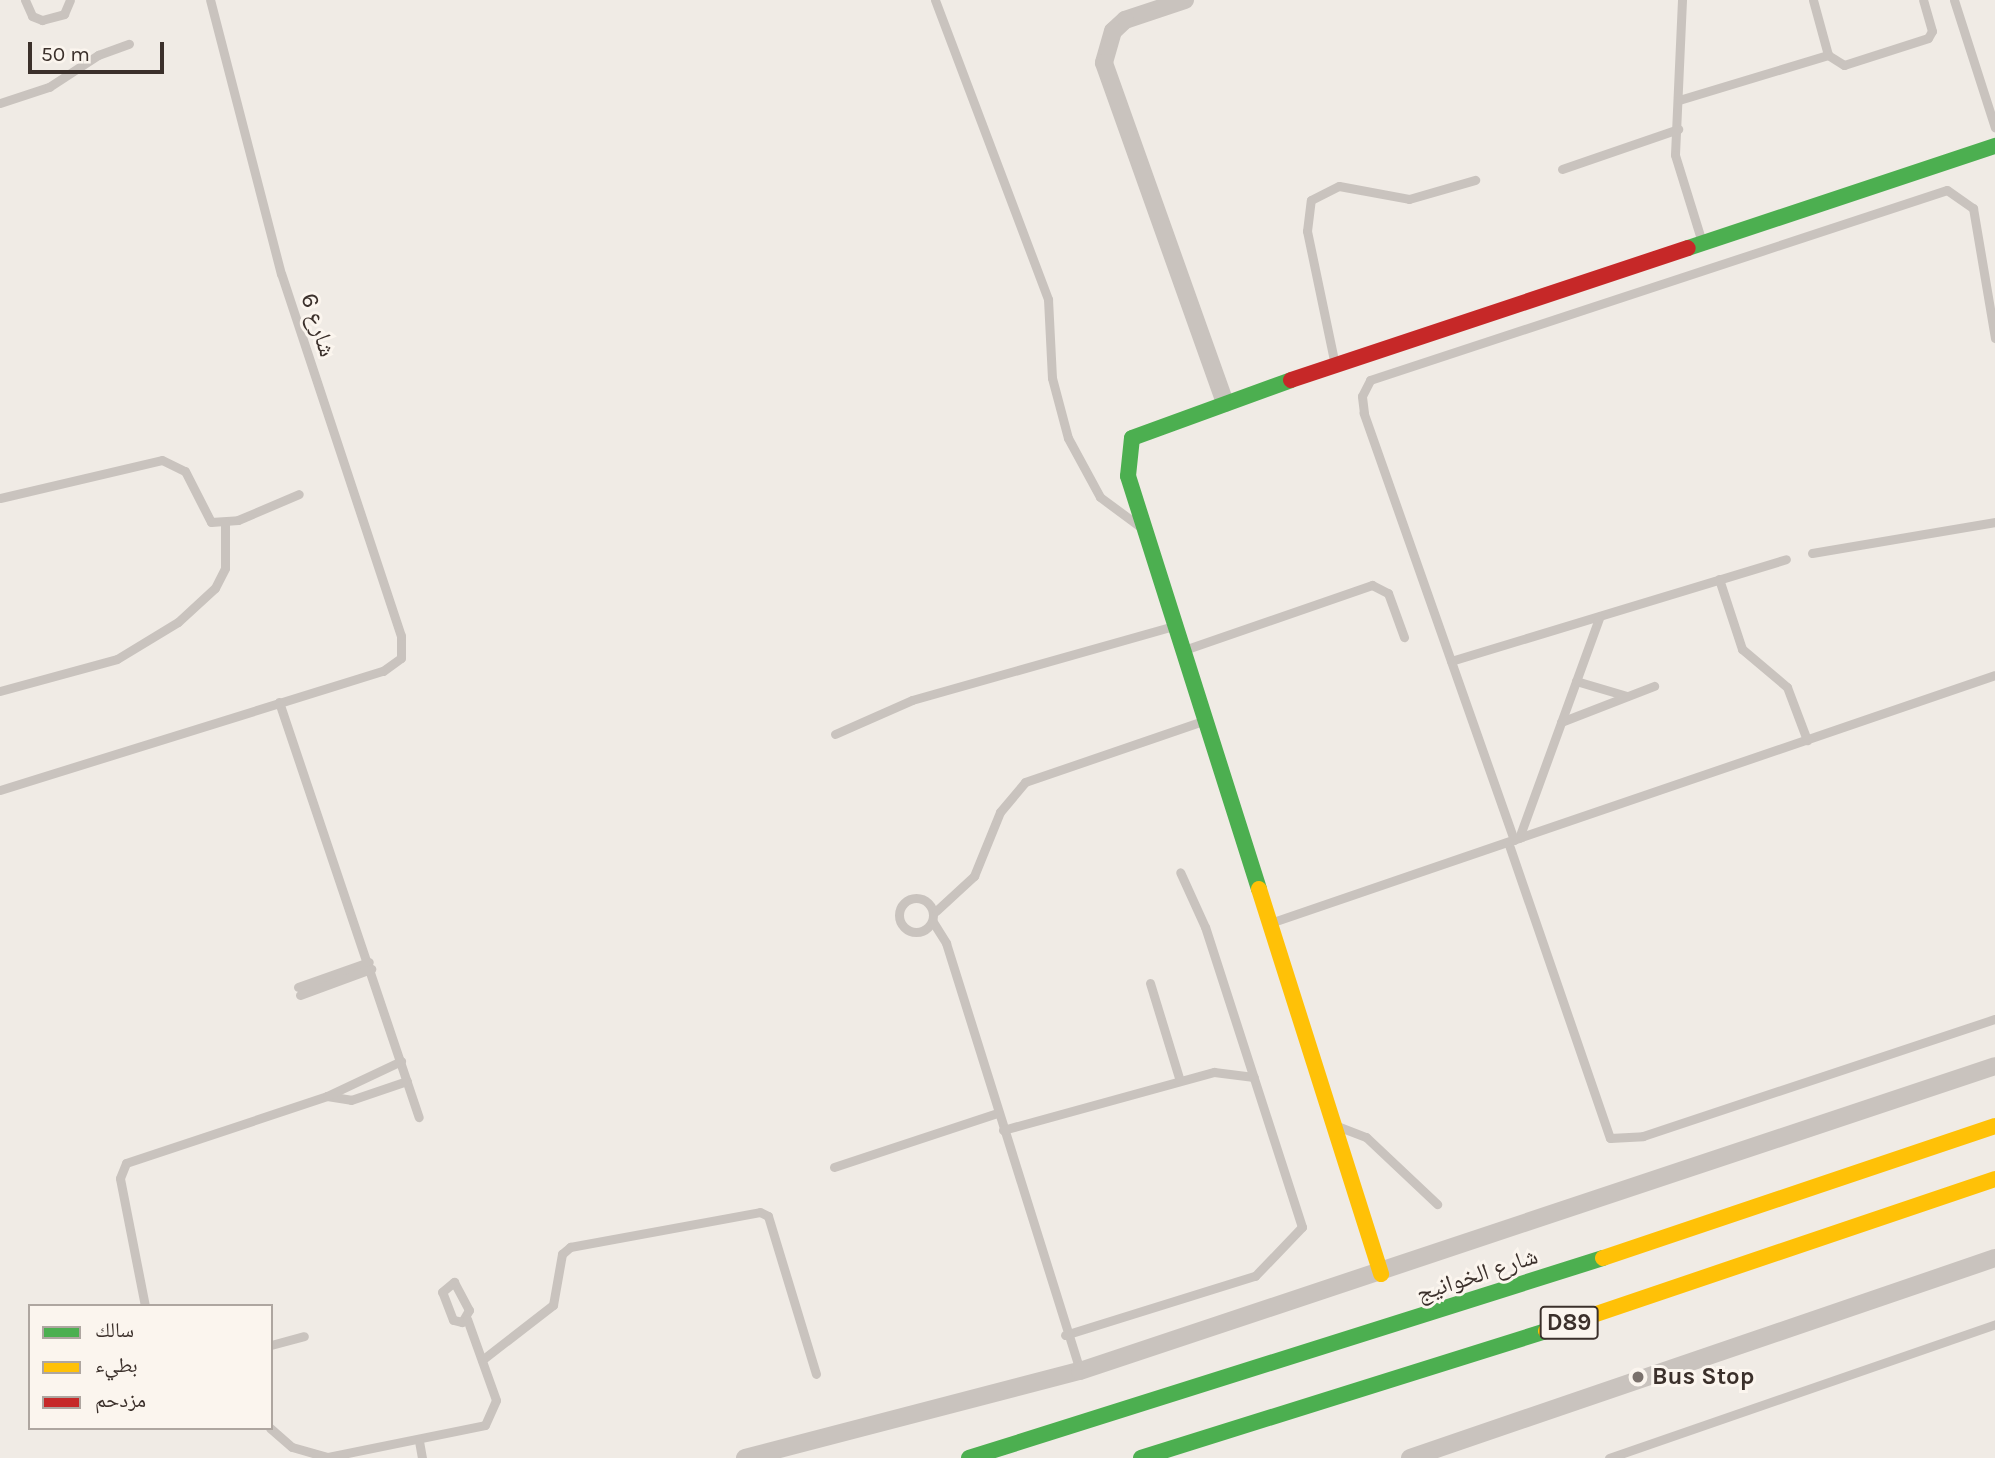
<!DOCTYPE html>
<meta charset="utf-8">
<style>
body{margin:0}
#map{position:relative;width:1995px;height:1458px;overflow:hidden;background:#f0ebe5;font-family:Karla,"Noto Naskh Arabic",sans-serif}
div>[style]{position:absolute}
.lane>*{height:9px;margin:-4.5px;padding:0 4.5px;transform-origin:4.5px;border-radius:4.5px;background:#c9c3be}
.lane>.ring{margin:-4.5px;padding:0;box-sizing:content-box;background:none;border:9px solid #c9c3be;border-radius:50%}
.street>*{height:18px;margin:-9px;padding:0 9px;transform-origin:9px;border-radius:9px;background:#c9c3be}
.fast>*{height:16px;margin:-8px;padding:0 8px;transform-origin:8px;border-radius:8px;background:#4caf50}
.slow>*{height:16px;margin:-8px;padding:0 8px;transform-origin:8px;border-radius:8px;background:#ffc107}
.jam>*{height:16px;margin:-8px;padding:0 8px;transform-origin:8px;border-radius:8px;background:#c62828}
.dots>*{width:19px;height:19px;translate:-50% -50%;box-sizing:border-box;border:4px solid #fbf5ee;border-radius:50%}
span{translate:-50% -50%;white-space:nowrap;text-align:center;line-height:1.15;-webkit-text-stroke:6px #fbf5ee;paint-order:stroke}
.shield-label span{padding:2px 5px;background:#fbf5ee;border:2px solid;border-radius:5px;-webkit-text-stroke-width:0}
.shield-label{font-size:23px;color:#3b302b;font-weight:700}
.street-label{font-size:24px;color:#3b302b}
.poi-label{font-size:24px;color:#3b302b;font-weight:700}
.left{translate:0 -50%;text-align:left}
.legend{position:absolute;left:28px;top:1304px;width:245px;height:126px;box-sizing:border-box;background:#fbf5ee;border:2px solid #aea6a0;margin:0;padding:9px 12px;list-style:none;font-size:21px;color:#3b302b}
.legend li{display:flex;align-items:center;gap:14px;height:35px}
.legend b{width:35px;border:2px solid #aea6a0}
.scale{position:absolute;left:28px;top:42px;width:136px;height:32px;box-sizing:border-box;border:4px solid #3b302b;border-top:0;padding-left:9px;font-size:21px;line-height:24px;white-space:nowrap;color:#3b302b;-webkit-text-stroke:5px #fbf5ee;paint-order:stroke}
</style>
<div id="map">
<div class="lane">
<i style="left:25px;top:0;width:17px;rotate:66deg"></i>
<i style="left:32px;top:16px;width:11px;rotate:22deg"></i>
<i style="left:42px;top:20px;width:23px;rotate:-15deg"></i>
<i style="left:64px;top:14px;width:15px;rotate:-67deg"></i>
<i style="left:935px;top:0;width:320px;rotate:69.3deg"></i>
<i style="left:1048px;top:299px;width:79px;rotate:87.1deg"></i>
<i style="left:1052px;top:378px;width:62px;rotate:75.1deg"></i>
<i style="left:1068px;top:438px;width:67px;rotate:61.5deg"></i>
<i style="left:1100px;top:497px;width:49px;rotate:36.6deg"></i>
<i style="left:1682px;top:0;width:155px;rotate:92.6deg"></i>
<i style="left:1675px;top:155px;width:91px;rotate:72.8deg"></i>
<i style="left:1813px;top:0;width:57px;rotate:74.7deg"></i>
<i style="left:1828px;top:55px;width:19px;rotate:32deg"></i>
<i style="left:1844px;top:65px;width:88px;rotate:-17.8deg"></i>
<i style="left:1928px;top:38px;width:8px;rotate:-60deg"></i>
<i style="left:1932px;top:31px;width:32px;rotate:-106deg"></i>
<i style="left:1954px;top:0;width:134px;rotate:72.2deg"></i>
<i style="left:1679px;top:100px;width:156px;rotate:-16.8deg"></i>
<i style="left:0;top:103px;width:52px;rotate:-18.1deg"></i>
<i style="left:49px;top:87px;width:59px;rotate:-33.1deg"></i>
<i style="left:98px;top:55px;width:33px;rotate:-20deg"></i>
<i style="left:1562px;top:169px;width:123px;rotate:-19deg"></i>
<i style="left:1335px;top:365px;width:137px;rotate:-101.8deg"></i>
<i style="left:1307px;top:231px;width:31px;rotate:-83deg"></i>
<i style="left:1311px;top:200px;width:31px;rotate:-27deg"></i>
<i style="left:1339px;top:186px;width:71px;rotate:10.5deg"></i>
<i style="left:1409px;top:199px;width:69px;rotate:-16.1deg"></i>
<i style="left:0;top:498px;width:166px;rotate:-13.2deg"></i>
<i style="left:162px;top:460px;width:25px;rotate:26deg"></i>
<i style="left:185px;top:471px;width:57px;rotate:63deg"></i>
<i style="left:211px;top:522px;width:27px;rotate:-4deg"></i>
<i style="left:238px;top:520px;width:66px;rotate:-23.1deg"></i>
<i style="left:1812px;top:553px;width:186px;rotate:-9.6deg"></i>
<i style="left:1719px;top:579px;width:74px;rotate:71.8deg"></i>
<i style="left:1742px;top:649px;width:59px;rotate:40.2deg"></i>
<i style="left:1787px;top:687px;width:57px;rotate:69.3deg"></i>
<i style="left:1184px;top:650px;width:199px;rotate:-19.1deg"></i>
<i style="left:1372px;top:585px;width:18px;rotate:27deg"></i>
<i style="left:1388px;top:593px;width:47px;rotate:70deg"></i>
<i style="left:1451px;top:661px;width:350px;rotate:-16.9deg"></i>
<i style="left:1576px;top:681px;width:53px;rotate:16.4deg"></i>
<i style="left:0;top:691px;width:121px;rotate:-15.3deg"></i>
<i style="left:117px;top:659px;width:71px;rotate:-31.2deg"></i>
<i style="left:178px;top:622px;width:50px;rotate:-42.6deg"></i>
<i style="left:215px;top:588px;width:22px;rotate:-63deg"></i>
<i style="left:225px;top:568px;width:46px;rotate:-90deg"></i>
<i style="left:279px;top:702px;width:438px;rotate:71.4deg"></i>
<i style="left:1561px;top:722px;width:100px;rotate:-21.2deg"></i>
<i style="left:835px;top:734px;width:84px;rotate:-23.8deg"></i>
<i style="left:912px;top:700px;width:271px;rotate:-15.8deg"></i>
<i style="left:0;top:790px;width:401px;rotate:-17.3deg"></i>
<i style="left:383px;top:671px;width:22px;rotate:-36deg"></i>
<i style="left:401px;top:658px;width:22px;rotate:-90deg"></i>
<i style="left:401px;top:636px;width:381px;rotate:-108.3deg"></i>
<i style="left:281px;top:274px;width:283px;rotate:-104.5deg"></i>
<i style="left:1519px;top:838px;width:236px;rotate:-70deg"></i>
<i style="left:1514px;top:840px;width:453px;rotate:-109.4deg"></i>
<i style="left:1364px;top:413px;width:17px;rotate:-97deg"></i>
<i style="left:1362px;top:396px;width:18px;rotate:-63deg"></i>
<i style="left:1370px;top:380px;width:607px;rotate:-18.23deg"></i>
<i style="left:1947px;top:190px;width:32px;rotate:35deg"></i>
<i style="left:1973px;top:208px;width:132px;rotate:80.4deg"></i>
<i style="left:1508px;top:842px;width:313px;rotate:71deg"></i>
<i style="left:1610px;top:1138px;width:33px;rotate:-3deg"></i>
<i style="left:1643px;top:1136px;width:371px;rotate:-18.4deg"></i>
<i class="ring" style="left:899px;top:898px;width:25px;height:25px"></i>
<i style="left:936px;top:911px;width:52px;rotate:-42.6deg"></i>
<i style="left:974px;top:876px;width:69px;rotate:-67.9deg"></i>
<i style="left:1000px;top:812px;width:39px;rotate:-50deg"></i>
<i style="left:1025px;top:782px;width:188px;rotate:-18.9deg"></i>
<i style="left:933px;top:922px;width:25px;rotate:58deg"></i>
<i style="left:946px;top:943px;width:448px;rotate:72.6deg"></i>
<i style="left:1270px;top:923px;width:766px;rotate:-18.88deg"></i>
<i style="left:1150px;top:983px;width:102px;rotate:73deg"></i>
<i style="left:298px;top:987px;width:75px;rotate:-19.4deg"></i>
<i style="left:300px;top:995px;width:76px;rotate:-20.1deg"></i>
<i style="left:327px;top:1096px;width:24px;rotate:9deg"></i>
<i style="left:351px;top:1100px;width:59px;rotate:-18.7deg"></i>
<i style="left:1337px;top:1126px;width:31px;rotate:21deg"></i>
<i style="left:1366px;top:1137px;width:98px;rotate:43.3deg"></i>
<i style="left:1003px;top:1130px;width:219px;rotate:-15.4deg"></i>
<i style="left:1214px;top:1072px;width:40px;rotate:7.1deg"></i>
<i style="left:834px;top:1167px;width:172px;rotate:-18.3deg"></i>
<i style="left:454px;top:1282px;width:32px;rotate:62deg"></i>
<i style="left:469px;top:1310px;width:14px;rotate:120deg"></i>
<i style="left:462px;top:1322px;width:9px;rotate:-167deg"></i>
<i style="left:453px;top:1320px;width:30px;rotate:-111deg"></i>
<i style="left:442px;top:1292px;width:16px;rotate:-40deg"></i>
<i style="left:145px;top:1306px;width:130px;rotate:-101.1deg"></i>
<i style="left:120px;top:1178px;width:16px;rotate:-68deg"></i>
<i style="left:126px;top:1163px;width:212px;rotate:-18.4deg"></i>
<i style="left:327px;top:1096px;width:82px;rotate:-25.3deg"></i>
<i style="left:1065px;top:1335px;width:199px;rotate:-17.3deg"></i>
<i style="left:1255px;top:1276px;width:68px;rotate:-46.2deg"></i>
<i style="left:1302px;top:1227px;width:315px;rotate:-107.9deg"></i>
<i style="left:1205px;top:927px;width:60px;rotate:-114.4deg"></i>
<i style="left:271px;top:1345px;width:34px;rotate:-15deg"></i>
<i style="left:482px;top:1360px;width:90px;rotate:-37.8deg"></i>
<i style="left:553px;top:1305px;width:52px;rotate:-80deg"></i>
<i style="left:562px;top:1254px;width:11px;rotate:-41deg"></i>
<i style="left:570px;top:1247px;width:193px;rotate:-10.4deg"></i>
<i style="left:760px;top:1212px;width:9px;rotate:27deg"></i>
<i style="left:768px;top:1216px;width:165px;rotate:73.1deg"></i>
<i style="left:270px;top:1428px;width:29px;rotate:41deg"></i>
<i style="left:292px;top:1447px;width:37px;rotate:16deg"></i>
<i style="left:328px;top:1457px;width:160px;rotate:-11.5deg"></i>
<i style="left:485px;top:1425px;width:27px;rotate:-66deg"></i>
<i style="left:496px;top:1400px;width:86px;rotate:-109.7deg"></i>
<i style="left:419px;top:1441px;width:17px;rotate:80deg"></i>
<i style="left:1609px;top:1458px;width:409px;rotate:-19.1deg"></i>
</div>
<div class="street">
<i style="left:1185px;top:0;width:63px;rotate:161.6deg"></i>
<i style="left:1125px;top:20px;width:16px;rotate:137deg"></i>
<i style="left:1113px;top:31px;width:33px;rotate:106deg"></i>
<i style="left:1104px;top:63px;width:361px;rotate:70.4deg"></i>
<i style="left:745px;top:1458px;width:346px;rotate:-14.6deg"></i>
<i style="left:1080px;top:1371px;width:964px;rotate:-18.43deg"></i>
<i style="left:1410px;top:1458px;width:618px;rotate:-18.87deg"></i>
</div>
<div class="fast">
<i style="left:1688px;top:248px;width:324px;rotate:-18.4deg"></i>
<i style="left:1259px;top:889px;width:433px;rotate:-107.6deg"></i>
<i style="left:1128px;top:476px;width:38px;rotate:-84deg"></i>
<i style="left:1132px;top:438px;width:169px;rotate:-20deg"></i>
<i style="left:969px;top:1458px;width:665px;rotate:-17.51deg"></i>
<i style="left:1141px;top:1458px;width:424px;rotate:-17.4deg"></i>
</div>
<div class="slow">
<i style="left:1259px;top:889px;width:404px;rotate:72.4deg"></i>
<i style="left:1603px;top:1258px;width:414px;rotate:-18.6deg"></i>
<i style="left:1546px;top:1331px;width:474px;rotate:-18.7deg"></i>
</div>
<div class="jam">
<i style="left:1291px;top:380px;width:418px;rotate:-18.4deg"></i>
</div>
<div class="dots">
<i style="left:1638px;top:1377px;background:#7a716c"></i>
</div>
<div class="shield-label">
<span style="left:1569px;top:1323px">D89</span>
</div>
<div class="street-label">
<span style="left:318px;top:325px;rotate:72deg">شارع 6</span>
<span style="left:1477px;top:1275px;rotate:-18deg">شارع الخوانيج</span>
</div>
<div class="poi-label">
<span class="left" style="left:1652px;top:1377px">Bus Stop</span>
</div>
<ul class="legend">
<li><b style="height:9px;background:#4caf50"></b>سالك</li>
<li><b style="height:9px;background:#ffc107"></b>بطيء</li>
<li><b style="height:9px;background:#c62828"></b>مزدحم</li>
</ul>
<div class="scale">50 m</div>
</div>
